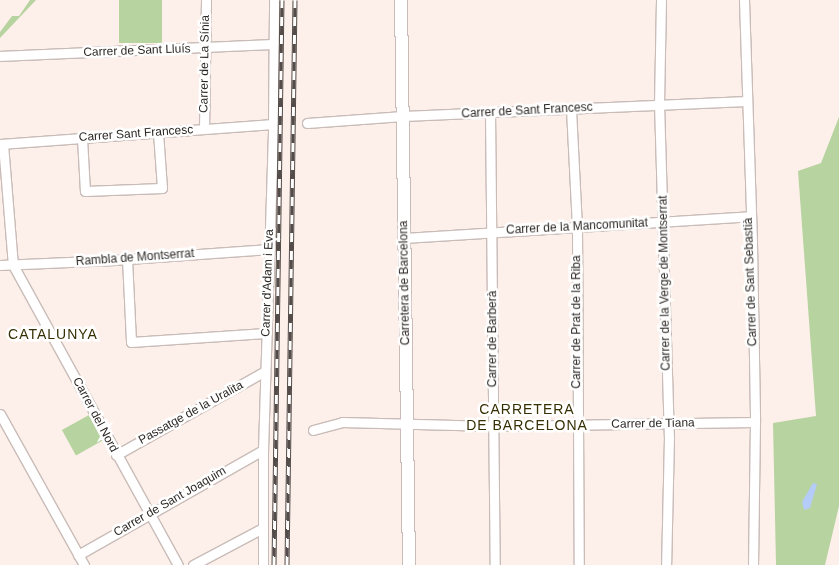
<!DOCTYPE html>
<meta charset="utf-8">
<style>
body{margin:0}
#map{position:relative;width:839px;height:565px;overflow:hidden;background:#fdf0ea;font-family:Helvetica,sans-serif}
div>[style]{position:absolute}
.green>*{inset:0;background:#b7d3a0;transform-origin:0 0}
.water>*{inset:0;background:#b4ccf7}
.roads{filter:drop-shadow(1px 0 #c9bcb8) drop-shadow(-1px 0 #c9bcb8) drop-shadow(0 1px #c9bcb8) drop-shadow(0 -1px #c9bcb8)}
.minor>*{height:9px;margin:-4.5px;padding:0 4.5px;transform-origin:4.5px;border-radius:4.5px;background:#fff}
.secondary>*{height:12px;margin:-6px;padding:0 6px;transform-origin:6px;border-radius:6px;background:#fff}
.rail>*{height:5px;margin-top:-2.5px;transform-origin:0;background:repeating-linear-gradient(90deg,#fff 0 9px,#534c49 0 18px);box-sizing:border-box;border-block:1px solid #534c49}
span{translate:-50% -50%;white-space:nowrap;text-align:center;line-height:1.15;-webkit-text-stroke:5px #fff;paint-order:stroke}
.street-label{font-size:12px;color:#2d2826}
.neighbourhood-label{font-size:14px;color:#362f03;letter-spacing:1px}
</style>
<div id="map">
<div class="green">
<i style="clip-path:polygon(30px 0,36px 0,0 38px,0 32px,12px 16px,19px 16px)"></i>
<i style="left:119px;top:0;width:43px;height:43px"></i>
<i style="clip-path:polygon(839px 117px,839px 506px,825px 565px,776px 565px,773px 423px,816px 416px,798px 171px,821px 163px)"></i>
<i style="left:89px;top:415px;width:29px;height:31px;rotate:61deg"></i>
</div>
<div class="water">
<i style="clip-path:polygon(813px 483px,817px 484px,810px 508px,804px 510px,802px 502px)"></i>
</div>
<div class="roads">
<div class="minor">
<i style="left:661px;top:0;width:103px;rotate:91.1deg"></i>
<i style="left:659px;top:103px;width:334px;rotate:88.3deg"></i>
<i style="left:669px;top:437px;width:128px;rotate:91.3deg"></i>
<i style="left:744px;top:0;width:243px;rotate:88.1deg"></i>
<i style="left:752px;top:243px;width:179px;rotate:89deg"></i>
<i style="left:755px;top:422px;width:143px;rotate:90.8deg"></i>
<i style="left:0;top:56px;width:274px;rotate:-2.5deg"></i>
<i style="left:571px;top:109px;width:118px;rotate:87.1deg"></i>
<i style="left:577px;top:227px;width:338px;rotate:89.7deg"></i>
<i style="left:490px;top:112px;width:453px;rotate:89.4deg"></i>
<i style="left:307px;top:123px;width:96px;rotate:-4.2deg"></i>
<i style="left:403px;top:116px;width:344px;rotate:-2.5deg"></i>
<i style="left:204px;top:129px;width:129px;rotate:-89.1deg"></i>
<i style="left:82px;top:138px;width:53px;rotate:86.8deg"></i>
<i style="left:85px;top:191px;width:77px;rotate:-2.2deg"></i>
<i style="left:162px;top:188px;width:56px;rotate:-94.1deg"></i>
<i style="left:0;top:144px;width:274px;rotate:-4.2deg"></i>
<i style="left:3px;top:144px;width:121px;rotate:85.3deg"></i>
<i style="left:13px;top:265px;width:342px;rotate:61.2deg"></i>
<i style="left:404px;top:238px;width:346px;rotate:-3.6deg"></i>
<i style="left:127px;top:259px;width:83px;rotate:87.2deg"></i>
<i style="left:131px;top:342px;width:135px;rotate:-3.8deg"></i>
<i style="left:0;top:265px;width:115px;rotate:-2.5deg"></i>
<i style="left:115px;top:260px;width:154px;rotate:-4.1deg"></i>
<i style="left:0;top:414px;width:173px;rotate:60.9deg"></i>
<i style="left:313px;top:430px;width:30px;rotate:-15deg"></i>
<i style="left:342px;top:422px;width:151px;rotate:1.5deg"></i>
<i style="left:493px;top:426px;width:262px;rotate:-0.9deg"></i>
<i style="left:116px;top:455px;width:171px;rotate:-29.4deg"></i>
<i style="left:78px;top:555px;width:213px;rotate:-29.6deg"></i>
<i style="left:193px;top:565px;width:79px;rotate:-27.9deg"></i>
<i style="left:263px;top:565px;width:115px;rotate:-90deg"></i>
<i style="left:263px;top:450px;width:326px;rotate:-88.2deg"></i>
<i style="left:273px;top:124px;width:124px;rotate:-89.5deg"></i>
</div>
<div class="secondary">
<i style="left:401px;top:0;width:565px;rotate:89.19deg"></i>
</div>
</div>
<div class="rail">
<i style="left:274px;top:565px;width:565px;rotate:-89.19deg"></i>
<i style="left:287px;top:565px;width:565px;rotate:-89.19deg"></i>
</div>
<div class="street-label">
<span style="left:137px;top:51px;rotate:-2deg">Carrer de Sant Lluís</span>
<span style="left:205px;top:64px;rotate:-89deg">Carrer de La Sínia</span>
<span style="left:527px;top:111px;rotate:-3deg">Carrer de Sant Francesc</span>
<span style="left:136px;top:134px;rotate:-4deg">Carrer Sant Francesc</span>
<span style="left:577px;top:227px;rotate:-3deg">Carrer de la Mancomunitat</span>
<span style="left:135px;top:258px;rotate:-4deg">Rambla de Montserrat</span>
<span style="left:751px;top:282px;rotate:-92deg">Carrer de Sant Sebastià</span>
<span style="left:268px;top:283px;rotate:-88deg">Carrer d'Adam i Eva</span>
<span style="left:405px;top:283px;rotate:-91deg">Carretera de Barcelona</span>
<span style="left:665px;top:283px;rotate:-91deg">Carrer de la Verge de Montserrat</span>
<span style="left:577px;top:322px;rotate:-90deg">Carrer de Prat de la Riba</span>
<span style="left:493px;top:339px;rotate:-90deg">Carrer de Barberà</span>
<span style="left:191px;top:413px;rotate:-29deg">Passatge de la Uralita</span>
<span style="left:95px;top:415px;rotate:62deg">Carrer del Nord</span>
<span style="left:653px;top:424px;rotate:-1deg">Carrer de Tiana</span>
<span style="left:170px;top:502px;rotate:-30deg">Carrer de Sant Joaquim</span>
</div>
<div class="neighbourhood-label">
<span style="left:53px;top:334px">CATALUNYA</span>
<span style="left:527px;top:417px">CARRETERA<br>DE BARCELONA</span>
</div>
</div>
